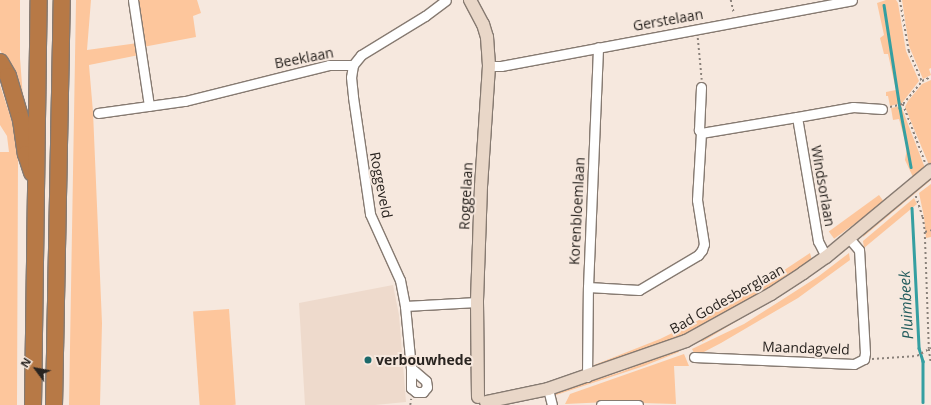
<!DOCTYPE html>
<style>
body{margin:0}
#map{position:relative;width:931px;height:405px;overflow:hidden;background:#f6e8de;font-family:"Open Sans",sans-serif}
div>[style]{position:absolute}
.built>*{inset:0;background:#eedacc}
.green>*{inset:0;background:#fdc69c;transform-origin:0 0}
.stream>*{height:2.5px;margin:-1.25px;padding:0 1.25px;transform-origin:1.25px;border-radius:1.25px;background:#359fa1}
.path>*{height:1.5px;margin-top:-0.75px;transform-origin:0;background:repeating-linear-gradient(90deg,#8a817a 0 2px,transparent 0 5px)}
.roads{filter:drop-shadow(1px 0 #867a71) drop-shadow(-1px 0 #867a71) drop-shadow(0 1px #867a71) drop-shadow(0 -1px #867a71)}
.street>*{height:9px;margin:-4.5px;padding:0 4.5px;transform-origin:4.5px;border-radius:4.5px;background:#fff}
.secondary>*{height:12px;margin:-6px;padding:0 6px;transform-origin:6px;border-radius:6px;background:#e9d7c8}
.highway>*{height:16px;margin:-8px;padding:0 8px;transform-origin:8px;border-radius:8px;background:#b77946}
.dots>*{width:11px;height:11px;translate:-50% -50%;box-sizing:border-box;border:2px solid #f6e8de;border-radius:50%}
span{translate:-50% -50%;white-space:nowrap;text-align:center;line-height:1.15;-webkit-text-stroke:4px #f6e8de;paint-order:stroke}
.street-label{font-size:14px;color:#292420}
.poi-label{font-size:14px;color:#292420;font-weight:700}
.left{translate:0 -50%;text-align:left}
.water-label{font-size:15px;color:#215b5c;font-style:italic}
.north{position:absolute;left:16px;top:349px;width:40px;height:40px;-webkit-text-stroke:3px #f6e8de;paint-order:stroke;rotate:302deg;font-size:11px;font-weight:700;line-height:16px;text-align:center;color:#292420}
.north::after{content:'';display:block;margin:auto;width:14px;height:18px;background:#292420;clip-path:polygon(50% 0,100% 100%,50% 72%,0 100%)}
</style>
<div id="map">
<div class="built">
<i style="clip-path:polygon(393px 285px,399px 315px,406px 402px,375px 405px,305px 405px,299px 303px)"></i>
</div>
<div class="green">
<i style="clip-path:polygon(0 0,20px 0,20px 58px,24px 111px,10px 69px,0 50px)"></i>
<i style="clip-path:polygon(76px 0,91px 0,87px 50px,138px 43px,139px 55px,89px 65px,93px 112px,102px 323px,100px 405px,69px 405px)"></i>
<i style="clip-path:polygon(137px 0,197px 0,201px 13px,193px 16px,196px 37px,143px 47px)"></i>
<i style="clip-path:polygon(886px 0,896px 0,898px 3px,906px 51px,919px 81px,902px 103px,890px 106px,888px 96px,886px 96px,886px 92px,896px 90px,888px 54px,884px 54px,880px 38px,884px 35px,877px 3px)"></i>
<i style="clip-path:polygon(902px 0,931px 0,931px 68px,929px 69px,931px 75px,923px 79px,909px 46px)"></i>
<i style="clip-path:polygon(931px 80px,931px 163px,929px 165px,905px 107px,908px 101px,922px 84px)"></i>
<i style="clip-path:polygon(0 85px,15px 131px,18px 161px,17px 405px,0 405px,0 152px,9px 152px,7px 136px,0 125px)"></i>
<i style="clip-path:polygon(901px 106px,925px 168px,913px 177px,905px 160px,907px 148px,899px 119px,893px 120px,891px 108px)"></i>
<i style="clip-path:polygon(931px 177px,931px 180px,863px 237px,865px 231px)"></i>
<i style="clip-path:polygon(931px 184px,931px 237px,926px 238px,924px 217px,919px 193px)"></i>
<i style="left:879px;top:195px;width:9px;height:62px;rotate:54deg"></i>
<i style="clip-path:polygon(914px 198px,917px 204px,864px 248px,863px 241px)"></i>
<i style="clip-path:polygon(843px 249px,845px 251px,792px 288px,702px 342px,700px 337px)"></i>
<i style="clip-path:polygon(810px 253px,812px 260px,763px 292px,710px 322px,679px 337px,597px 369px,594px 365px,660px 339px,705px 317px,757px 288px)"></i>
<i style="clip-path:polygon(849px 253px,850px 260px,798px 298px,721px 343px,700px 354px,694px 353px,692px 349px,744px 324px,777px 303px,819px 276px)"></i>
<i style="left:229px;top:309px;width:96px;height:36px;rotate:86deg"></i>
<i style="clip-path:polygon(680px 348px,679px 352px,644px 366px,553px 396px,554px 393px,621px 372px)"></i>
<i style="clip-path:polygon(684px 354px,689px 366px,674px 366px,676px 404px,608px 402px,565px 404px,570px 394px)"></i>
</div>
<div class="stream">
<i style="left:884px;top:5px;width:104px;rotate:81.2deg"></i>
<i style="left:900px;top:108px;width:60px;rotate:79.4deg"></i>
<i style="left:912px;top:208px;width:140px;rotate:87.1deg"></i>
<i style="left:919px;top:348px;width:14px;rotate:73deg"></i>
<i style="left:923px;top:361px;width:41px;rotate:90deg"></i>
</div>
<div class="path">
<i style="left:731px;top:0;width:13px;rotate:77deg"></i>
<i style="left:900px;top:0;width:52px;rotate:80deg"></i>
<i style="left:909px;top:51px;width:33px;rotate:67deg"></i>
<i style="left:698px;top:38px;width:42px;rotate:84.6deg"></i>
<i style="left:903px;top:104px;width:62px;rotate:69.2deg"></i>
<i style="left:890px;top:107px;width:13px;rotate:-13deg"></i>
<i style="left:903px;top:104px;width:30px;rotate:-50deg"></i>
<i style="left:922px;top:81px;width:10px;rotate:-24deg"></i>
<i style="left:916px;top:196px;width:22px;rotate:72deg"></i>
<i style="left:923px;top:217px;width:15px;rotate:82deg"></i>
<i style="left:925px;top:232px;width:117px;rotate:88deg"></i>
<i style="left:929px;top:349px;width:15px;rotate:82deg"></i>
<i style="left:925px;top:232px;width:6px;rotate:-18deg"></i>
<i style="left:872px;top:359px;width:45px;rotate:-3.8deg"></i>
<i style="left:917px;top:356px;width:16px;rotate:-30deg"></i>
<i style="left:410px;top:405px;width:6px;rotate:-81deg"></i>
</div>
<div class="roads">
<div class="street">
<i style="left:133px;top:0;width:107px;rotate:81.4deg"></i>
<i style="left:353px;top:65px;width:12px;rotate:99deg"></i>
<i style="left:351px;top:77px;width:20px;rotate:84deg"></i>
<i style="left:353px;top:97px;width:118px;rotate:81.7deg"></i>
<i style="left:370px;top:214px;width:72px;rotate:65.6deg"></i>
<i style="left:400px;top:280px;width:26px;rotate:79deg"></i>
<i style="left:405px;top:306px;width:62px;rotate:84.5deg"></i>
<i style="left:411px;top:368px;width:20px;rotate:90deg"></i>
<i style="left:411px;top:388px;width:6px;rotate:39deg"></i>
<i style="left:416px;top:392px;width:7px"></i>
<i style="left:423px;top:392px;width:6px;rotate:-51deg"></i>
<i style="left:427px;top:387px;width:6px;rotate:-99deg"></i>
<i style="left:426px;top:381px;width:20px;rotate:-139deg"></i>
<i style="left:489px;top:66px;width:12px"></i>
<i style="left:501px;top:66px;width:357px;rotate:-10.6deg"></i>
<i style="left:98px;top:113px;width:88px;rotate:-7.9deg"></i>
<i style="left:185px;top:101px;width:148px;rotate:-14deg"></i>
<i style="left:329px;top:65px;width:24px"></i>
<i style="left:353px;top:65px;width:13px;rotate:-51deg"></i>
<i style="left:361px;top:55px;width:75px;rotate:-31.4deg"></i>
<i style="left:425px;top:16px;width:26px;rotate:-37deg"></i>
<i style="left:797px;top:117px;width:57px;rotate:-10.1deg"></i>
<i style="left:853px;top:107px;width:29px;rotate:4deg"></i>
<i style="left:701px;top:133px;width:97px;rotate:-9.5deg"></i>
<i style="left:797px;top:117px;width:126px;rotate:80.4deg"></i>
<i style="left:818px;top:241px;width:18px;rotate:63deg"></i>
<i style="left:588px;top:287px;width:51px;rotate:3.4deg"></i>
<i style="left:639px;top:290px;width:69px;rotate:-30.7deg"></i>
<i style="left:698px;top:255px;width:6px;rotate:-51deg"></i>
<i style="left:702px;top:250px;width:6px;rotate:-72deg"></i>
<i style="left:704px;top:244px;width:45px;rotate:-99deg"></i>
<i style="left:697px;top:200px;width:67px;rotate:-86.6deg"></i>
<i style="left:701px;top:133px;width:4px;rotate:-124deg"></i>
<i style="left:699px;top:130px;width:43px;rotate:-87.3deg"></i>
<i style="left:405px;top:306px;width:72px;rotate:-3.2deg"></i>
<i style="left:694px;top:357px;width:160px;rotate:2.5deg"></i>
<i style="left:854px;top:364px;width:11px;rotate:-27deg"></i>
<i style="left:864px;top:359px;width:6px;rotate:-81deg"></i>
<i style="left:865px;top:353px;width:103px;rotate:-93.3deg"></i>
<i style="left:859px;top:250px;width:16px;rotate:-130deg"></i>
<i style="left:587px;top:377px;width:90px;rotate:-89.4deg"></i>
<i style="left:588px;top:287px;width:240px;rotate:-87.6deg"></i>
<i style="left:548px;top:389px;width:16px;rotate:76deg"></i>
<i style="left:601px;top:405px;width:37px"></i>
</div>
<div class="secondary">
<i style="left:470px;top:0;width:27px;rotate:62deg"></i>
<i style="left:483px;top:24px;width:14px;rotate:73deg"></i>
<i style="left:487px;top:37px;width:29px;rotate:86deg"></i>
<i style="left:489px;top:66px;width:120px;rotate:93.8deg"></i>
<i style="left:481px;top:186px;width:116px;rotate:92deg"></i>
<i style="left:477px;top:302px;width:95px;rotate:89.4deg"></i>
<i style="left:486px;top:402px;width:63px;rotate:-11.8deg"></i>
<i style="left:548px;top:389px;width:146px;rotate:-19.2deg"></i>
<i style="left:686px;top:341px;width:97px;rotate:-28.9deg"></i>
<i style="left:771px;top:294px;width:38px;rotate:-33deg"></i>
<i style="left:803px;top:273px;width:28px;rotate:-35deg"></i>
<i style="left:826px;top:257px;width:136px;rotate:-39.6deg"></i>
</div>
<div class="highway">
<i style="left:0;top:62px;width:16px;rotate:60deg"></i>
<i style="left:8px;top:76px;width:46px;rotate:73.5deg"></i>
<i style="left:21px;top:120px;width:34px;rotate:82deg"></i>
<i style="left:26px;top:154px;width:20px;rotate:72deg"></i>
<i style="left:33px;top:405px;width:405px;rotate:-89.2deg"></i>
<i style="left:54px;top:405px;width:405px;rotate:-88.9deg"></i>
</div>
</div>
<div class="dots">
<i style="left:368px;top:360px;background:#1c696a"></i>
</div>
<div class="street-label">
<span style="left:668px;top:20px;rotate:-10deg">Gerstelaan</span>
<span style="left:304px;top:58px;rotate:-11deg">Beeklaan</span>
<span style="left:381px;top:185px;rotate:79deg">Roggeveld</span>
<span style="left:823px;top:186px;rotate:80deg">Windsorlaan</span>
<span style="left:466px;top:196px;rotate:-87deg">Roggelaan</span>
<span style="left:577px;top:211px;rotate:-87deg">Korenbloemlaan</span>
<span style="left:727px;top:299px;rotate:-29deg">Bad Godesberglaan</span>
<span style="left:806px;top:348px;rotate:2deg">Maandagveld</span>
</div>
<div class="poi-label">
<span class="left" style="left:376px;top:360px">verbouwhede</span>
</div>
<div class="water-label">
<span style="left:906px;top:305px;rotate:-93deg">Pluimbeek</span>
</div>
<div class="north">N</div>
</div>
